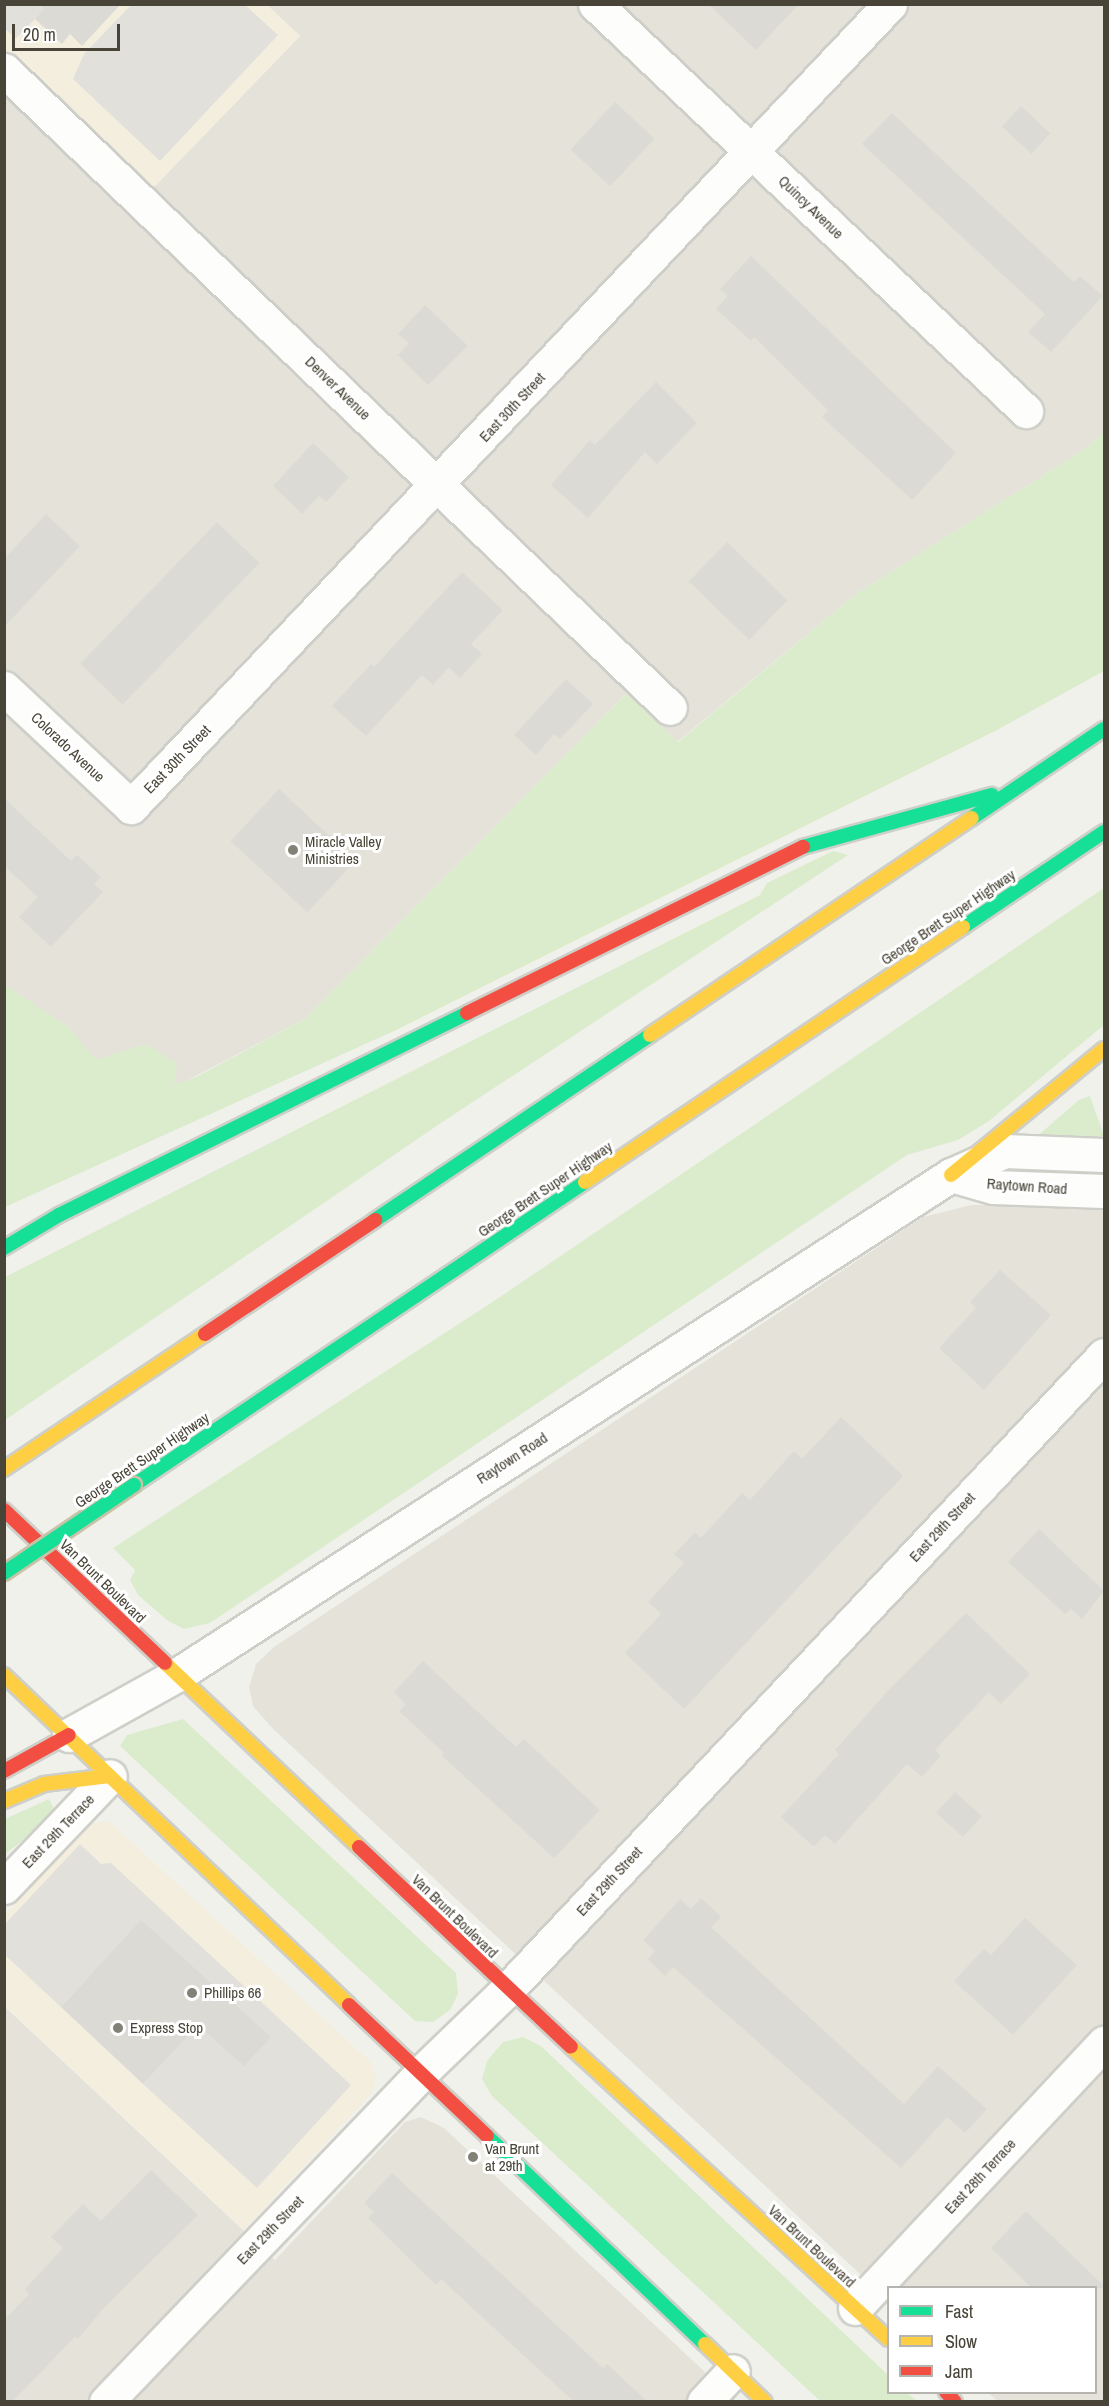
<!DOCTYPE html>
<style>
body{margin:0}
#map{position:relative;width:1109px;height:2406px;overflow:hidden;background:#f1f1ec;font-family:"Archivo Narrow",sans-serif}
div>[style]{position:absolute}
.residential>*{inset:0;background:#e5e3d9}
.commercial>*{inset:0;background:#f4eedf}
.green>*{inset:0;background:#daeccc}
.parking>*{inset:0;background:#e1e0db}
.building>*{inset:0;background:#dbdad4;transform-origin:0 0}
.roads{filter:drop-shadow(2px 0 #cfcfc9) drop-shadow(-2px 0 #cfcfc9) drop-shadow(0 2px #cfcfc9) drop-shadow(0 -2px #cfcfc9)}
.street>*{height:33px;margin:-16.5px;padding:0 16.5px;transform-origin:16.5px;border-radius:16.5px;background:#fdfdfc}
.fast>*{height:14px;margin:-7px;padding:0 7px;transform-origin:7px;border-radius:7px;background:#16e098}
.slow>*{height:14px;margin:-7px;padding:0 7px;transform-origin:7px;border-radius:7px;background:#ffcf43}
.jam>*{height:14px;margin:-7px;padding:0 7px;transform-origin:7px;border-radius:7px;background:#f24e42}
.bridges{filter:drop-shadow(2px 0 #c9c2a7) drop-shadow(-2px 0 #c9c2a7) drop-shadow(0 2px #c9c2a7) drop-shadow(0 -2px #c9c2a7)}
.fast-bridge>*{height:14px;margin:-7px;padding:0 7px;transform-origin:7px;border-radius:7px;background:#16e098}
.dots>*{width:16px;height:16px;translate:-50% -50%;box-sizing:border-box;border:3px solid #fff;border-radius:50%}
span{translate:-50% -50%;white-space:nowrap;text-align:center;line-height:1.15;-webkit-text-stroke:6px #fff;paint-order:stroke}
.street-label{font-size:15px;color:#484437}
.poi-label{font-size:15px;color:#484437}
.left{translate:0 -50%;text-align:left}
.frame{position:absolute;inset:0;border:6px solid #484437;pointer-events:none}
.legend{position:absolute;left:887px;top:2286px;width:210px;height:108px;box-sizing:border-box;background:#fff;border:2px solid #b6b4af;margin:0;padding:8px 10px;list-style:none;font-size:18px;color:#484437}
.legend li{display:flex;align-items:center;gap:12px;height:30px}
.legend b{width:30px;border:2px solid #b6b4af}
.scale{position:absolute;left:12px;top:24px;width:108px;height:27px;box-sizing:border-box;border:3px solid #484437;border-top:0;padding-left:8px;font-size:18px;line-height:21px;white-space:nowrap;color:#484437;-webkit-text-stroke:4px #fff;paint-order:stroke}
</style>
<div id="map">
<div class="residential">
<i style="clip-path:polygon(267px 5px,1104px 5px,1104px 433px,1077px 454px,856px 594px,677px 742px,626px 694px,305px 1019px,102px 1125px,5px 1031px,4px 95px,128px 214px,300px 36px)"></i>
<i style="clip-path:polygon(1104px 1204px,1104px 2401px,998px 2401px,988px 2393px,1096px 2392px,1096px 2288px,888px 2288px,888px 2300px,273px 1729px,253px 1706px,249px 1687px,256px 1664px,274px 1647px,923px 1217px,971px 1205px)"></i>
<i style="clip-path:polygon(4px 2006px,275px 2260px,405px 2122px,421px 2117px,444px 2128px,736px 2401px,5px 2401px)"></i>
</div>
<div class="commercial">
<i style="clip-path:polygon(4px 5px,267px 5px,300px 36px,152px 189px,5px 50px)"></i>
<i style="clip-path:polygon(109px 1821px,370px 2061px,377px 2079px,372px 2093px,244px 2230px,5px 2006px,5px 1915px,81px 1830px,94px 1823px)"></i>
</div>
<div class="green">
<i style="clip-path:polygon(1104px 433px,1104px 671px,997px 730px,394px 1031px,5px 1207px,4px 984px,68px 1027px,96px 1060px,146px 1044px,177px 1064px,174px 1085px,196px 1077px,305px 1019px,626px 694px,678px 742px,856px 594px,1077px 454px)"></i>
<i style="clip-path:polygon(833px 851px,848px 855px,441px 1123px,5px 1420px,5px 1277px,760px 895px,767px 883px)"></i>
<i style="clip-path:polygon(1104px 888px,1104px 1025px,989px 1121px,958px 1140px,907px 1155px,210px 1623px,184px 1629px,168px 1621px,138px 1595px,130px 1580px,135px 1570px,113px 1548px,491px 1303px)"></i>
<i style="clip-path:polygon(1090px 1096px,1104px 1136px,1035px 1138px,1079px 1100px)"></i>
<i style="clip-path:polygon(183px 1719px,456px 1973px,458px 1994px,450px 2010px,433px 2022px,415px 2021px,120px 1746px,127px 1735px)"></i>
<i style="clip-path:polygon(49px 1799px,57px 1815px,5px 1854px,5px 1819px)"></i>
<i style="clip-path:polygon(523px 2037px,541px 2046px,888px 2375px,888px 2392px,907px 2393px,917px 2401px,820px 2401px,492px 2096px,482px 2079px,487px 2061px,503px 2042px)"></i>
</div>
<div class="parking">
<i style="clip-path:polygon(4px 5px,49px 5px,16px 38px,5px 29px)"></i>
<i style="clip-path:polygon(131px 5px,245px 5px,278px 35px,160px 161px,73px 79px,84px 54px)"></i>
<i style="clip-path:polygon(80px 1844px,101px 1864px,111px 1863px,351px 2085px,257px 2188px,143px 2084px,175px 2049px,92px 1973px,61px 2007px,5px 1955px,4px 1925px)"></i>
</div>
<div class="building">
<i style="clip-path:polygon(40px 4px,121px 4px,82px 46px,70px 34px,62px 44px,35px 19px,44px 9px)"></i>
<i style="clip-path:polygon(708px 4px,799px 4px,756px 50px)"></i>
<i style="left:615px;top:102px;width:54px;height:65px;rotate:43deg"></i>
<i style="left:1021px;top:106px;width:40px;height:28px;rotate:43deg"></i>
<i style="clip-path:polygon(892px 113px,1074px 282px,1080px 276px,1103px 296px,1051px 352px,1028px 332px,1045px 314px,862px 144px)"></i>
<i style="clip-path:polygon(751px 256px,956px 453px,912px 500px,822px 417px,828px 410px,754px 337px,751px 341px,716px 309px,728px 296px,720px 289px)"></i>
<i style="clip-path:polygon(425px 305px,468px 346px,428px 385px,398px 355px,409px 343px,398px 334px)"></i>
<i style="clip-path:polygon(656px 382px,697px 423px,657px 464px,645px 452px,588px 518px,551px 485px,590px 440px,595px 445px)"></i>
<i style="clip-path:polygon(313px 443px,349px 477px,326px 502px,319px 496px,302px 514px,273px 486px)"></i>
<i style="clip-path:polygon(46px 514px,80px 546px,4px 627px,4px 559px)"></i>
<i style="left:217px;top:522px;width:59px;height:197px;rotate:44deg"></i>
<i style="left:727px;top:542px;width:84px;height:55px;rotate:44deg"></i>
<i style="clip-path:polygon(462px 572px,503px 610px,471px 644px,482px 654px,460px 678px,449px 667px,433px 685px,422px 675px,366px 736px,332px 706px,371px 664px,374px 667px)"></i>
<i style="clip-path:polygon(566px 679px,593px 704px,560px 739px,554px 734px,536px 755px,514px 735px)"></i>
<i style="left:279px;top:789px;width:105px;height:71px;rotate:43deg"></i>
<i style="clip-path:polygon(4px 798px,71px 861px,77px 855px,101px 877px,94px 884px,103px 892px,51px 947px,19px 917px,38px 897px,4px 866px)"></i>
<i style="clip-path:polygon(1000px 1270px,1051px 1315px,984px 1390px,939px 1348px,976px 1308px,970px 1302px)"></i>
<i style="clip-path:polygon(841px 1417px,903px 1476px,684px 1709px,625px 1653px,661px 1614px,648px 1602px,684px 1563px,674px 1554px,695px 1532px,701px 1538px,742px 1493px,750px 1500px,794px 1451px,802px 1459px)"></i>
<i style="clip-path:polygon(1039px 1529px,1104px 1591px,1082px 1619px,1071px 1609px,1065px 1614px,1008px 1562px)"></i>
<i style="clip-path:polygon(966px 1613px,1030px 1674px,1001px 1704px,989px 1692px,935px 1750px,941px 1756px,922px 1777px,907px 1764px,835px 1844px,825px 1835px,814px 1847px,781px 1817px,839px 1754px,835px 1750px,887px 1692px)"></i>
<i style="clip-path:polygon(423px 1661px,516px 1747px,524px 1739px,600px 1810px,554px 1858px,442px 1756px,444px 1753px,399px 1711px,406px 1704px,394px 1692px)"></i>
<i style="left:955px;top:1792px;width:36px;height:28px;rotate:42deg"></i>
<i style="clip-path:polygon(701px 1898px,721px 1917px,711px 1927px,904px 2104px,938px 2066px,987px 2109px,965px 2133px,947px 2117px,901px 2168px,673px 1967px,665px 1976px,648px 1959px,655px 1951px,643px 1940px,680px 1899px,691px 1909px)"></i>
<i style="clip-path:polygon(1025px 1918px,1077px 1965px,1013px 2035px,954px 1981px,984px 1949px,991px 1955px)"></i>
<i style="clip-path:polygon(141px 1920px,271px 2037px,244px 2066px,198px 2025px,143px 2084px,61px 2007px)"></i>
<i style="clip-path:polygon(151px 2170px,198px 2215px,102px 2310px,78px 2339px,75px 2337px,12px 2402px,4px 2402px,4px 2320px,29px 2294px,25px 2289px,63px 2248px,51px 2237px,83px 2204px,101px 2221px)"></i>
<i style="clip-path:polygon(392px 2173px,603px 2368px,607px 2364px,648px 2402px,574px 2402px,441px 2279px,436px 2285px,368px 2218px,374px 2212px,364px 2203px)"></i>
<i style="clip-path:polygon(1026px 2211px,1104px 2286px,1104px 2288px,1032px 2288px,991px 2248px)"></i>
</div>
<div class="roads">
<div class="street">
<i style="left:595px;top:4px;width:593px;rotate:43.36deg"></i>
<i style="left:4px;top:70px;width:922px;rotate:43.77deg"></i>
<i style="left:4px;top:688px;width:174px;rotate:43.1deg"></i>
<i style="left:131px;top:807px;width:1105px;rotate:-46.61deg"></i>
<i style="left:951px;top:1175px;width:44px;rotate:15.9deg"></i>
<i style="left:993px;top:1187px;width:111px;rotate:2.1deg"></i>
<i style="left:69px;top:1735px;width:124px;rotate:-29.1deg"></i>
<i style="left:177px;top:1675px;width:921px;rotate:-32.86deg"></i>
<i style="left:951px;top:1175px;width:59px;rotate:-24deg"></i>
<i style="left:1005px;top:1151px;width:99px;rotate:2.3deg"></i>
<i style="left:4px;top:1887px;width:153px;rotate:-46.3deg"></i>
<i style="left:855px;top:2308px;width:364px;rotate:-46.8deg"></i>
<i style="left:106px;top:2402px;width:457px;rotate:-46.2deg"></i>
<i style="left:422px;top:2072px;width:120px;rotate:-44deg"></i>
<i style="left:508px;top:1989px;width:870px;rotate:-46.77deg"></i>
<i style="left:704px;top:2402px;width:42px;rotate:-46.9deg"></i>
</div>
<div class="fast">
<i style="left:972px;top:818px;width:159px;rotate:-34deg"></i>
<i style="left:803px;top:847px;width:196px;rotate:-15.4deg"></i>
<i style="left:963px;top:927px;width:170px;rotate:-34deg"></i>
<i style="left:375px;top:1220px;width:331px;rotate:-33.9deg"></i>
<i style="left:4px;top:1248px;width:64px;rotate:-31deg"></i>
<i style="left:59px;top:1215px;width:455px;rotate:-26.3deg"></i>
<i style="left:134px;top:1485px;width:543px;rotate:-33.89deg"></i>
<i style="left:487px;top:2136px;width:301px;rotate:43.7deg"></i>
</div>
<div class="slow">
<i style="left:650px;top:1035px;width:388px;rotate:-34deg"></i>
<i style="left:951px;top:1175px;width:198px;rotate:-39.5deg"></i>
<i style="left:585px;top:1182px;width:456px;rotate:-34deg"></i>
<i style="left:4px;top:1469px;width:242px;rotate:-33.9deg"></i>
<i style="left:165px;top:1663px;width:267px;rotate:43.5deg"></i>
<i style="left:4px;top:1675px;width:477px;rotate:43.7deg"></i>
<i style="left:4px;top:1801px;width:43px;rotate:-23deg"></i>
<i style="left:44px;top:1784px;width:66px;rotate:-6.9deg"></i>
<i style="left:571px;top:2047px;width:431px;rotate:42.6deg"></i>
<i style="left:705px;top:2344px;width:83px;rotate:44deg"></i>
</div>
<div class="jam">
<i style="left:467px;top:1013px;width:375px;rotate:-26.3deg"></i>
<i style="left:205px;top:1334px;width:205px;rotate:-33.8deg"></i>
<i style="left:4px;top:1510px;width:222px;rotate:43.5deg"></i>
<i style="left:4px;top:1771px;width:74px;rotate:-29deg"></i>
<i style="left:359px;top:1847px;width:291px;rotate:43.3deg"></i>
<i style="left:349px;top:2005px;width:190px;rotate:43.5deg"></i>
<i style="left:946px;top:2392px;width:13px;rotate:48deg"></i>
</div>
</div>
<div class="bridges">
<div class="fast-bridge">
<i style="left:4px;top:1573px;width:157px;rotate:-34.1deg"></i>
</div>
</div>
<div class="dots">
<i style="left:293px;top:850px;background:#838176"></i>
<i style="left:192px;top:1993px;background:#838176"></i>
<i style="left:118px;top:2028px;background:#838176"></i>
<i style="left:473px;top:2157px;background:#838176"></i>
</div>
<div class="street-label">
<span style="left:811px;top:207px;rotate:44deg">Quincy Avenue</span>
<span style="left:338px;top:388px;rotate:44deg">Denver Avenue</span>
<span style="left:512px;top:407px;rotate:-47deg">East 30th Street</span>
<span style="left:68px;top:747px;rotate:43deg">Colorado Avenue</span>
<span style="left:177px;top:759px;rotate:-46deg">East 30th Street</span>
<span style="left:948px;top:917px;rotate:-34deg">George Brett Super Highway</span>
<span style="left:1027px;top:1186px;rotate:4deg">Raytown Road</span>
<span style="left:545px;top:1189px;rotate:-34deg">George Brett Super Highway</span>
<span style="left:512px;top:1458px;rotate:-33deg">Raytown Road</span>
<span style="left:142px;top:1460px;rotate:-34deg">George Brett Super Highway</span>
<span style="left:942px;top:1527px;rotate:-47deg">East 29th Street</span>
<span style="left:103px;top:1581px;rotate:44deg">Van Brunt Boulevard</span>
<span style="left:58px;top:1831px;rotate:-46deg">East 29th Terrace</span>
<span style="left:609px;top:1881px;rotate:-47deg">East 29th Street</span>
<span style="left:455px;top:1916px;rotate:44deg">Van Brunt Boulevard</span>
<span style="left:980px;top:2176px;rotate:-47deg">East 28th Terrace</span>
<span style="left:270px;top:2230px;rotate:-46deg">East 29th Street</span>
<span style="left:812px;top:2246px;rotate:43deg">Van Brunt Boulevard</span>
</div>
<div class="poi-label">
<span class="left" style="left:305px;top:850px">Miracle Valley<br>Ministries</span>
<span class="left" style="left:204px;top:1993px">Phillips 66</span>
<span class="left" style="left:130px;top:2028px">Express Stop</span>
<span class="left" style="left:485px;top:2157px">Van Brunt<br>at 29th</span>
</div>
<div class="frame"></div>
<ul class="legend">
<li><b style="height:8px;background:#16e098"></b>Fast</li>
<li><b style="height:8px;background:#ffcf43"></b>Slow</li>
<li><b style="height:8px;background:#f24e42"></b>Jam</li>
</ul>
<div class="scale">20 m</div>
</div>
